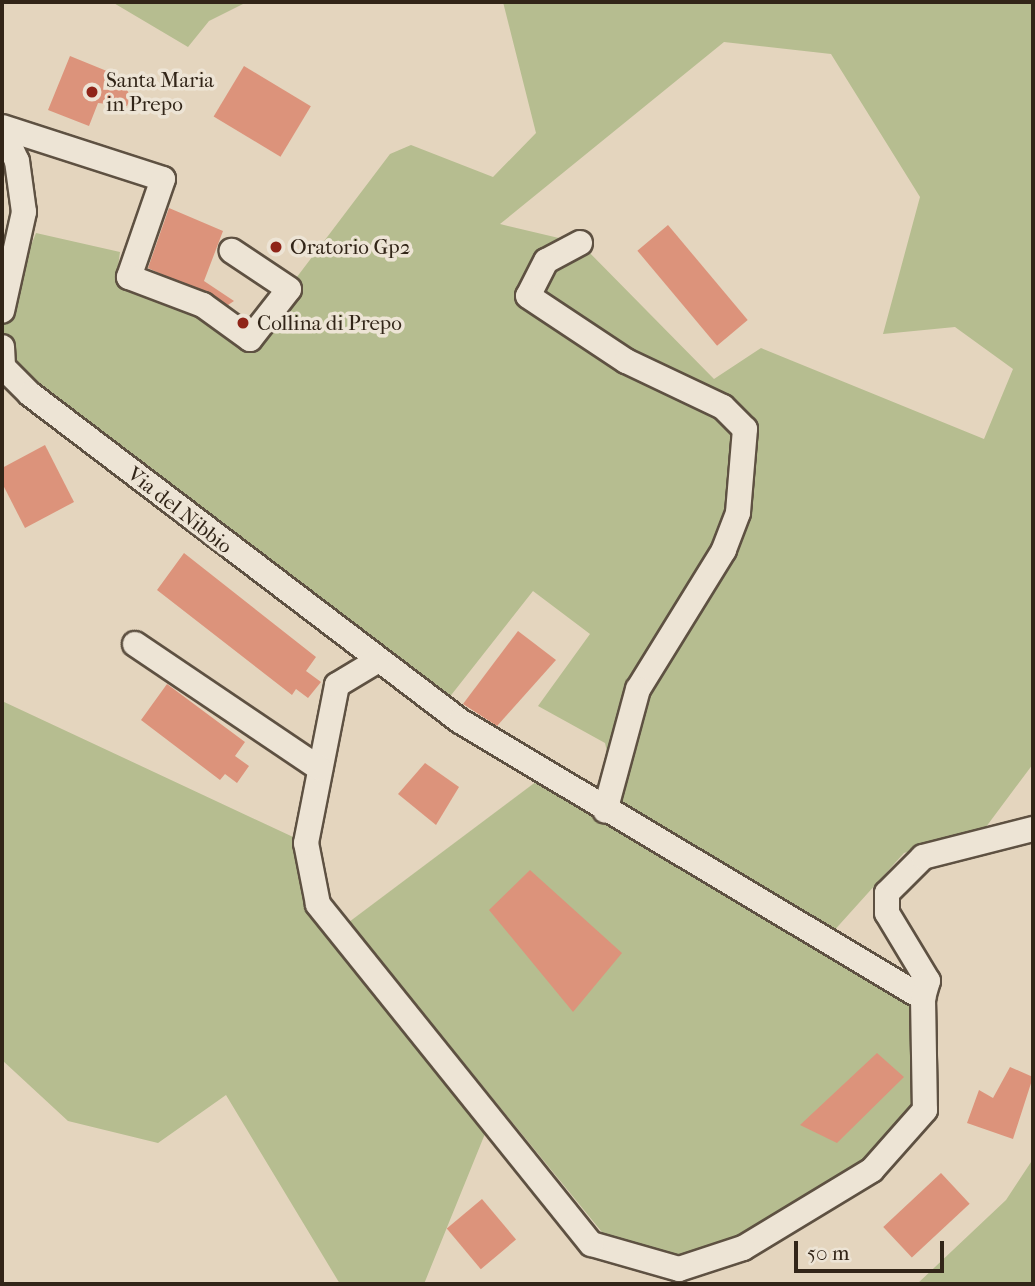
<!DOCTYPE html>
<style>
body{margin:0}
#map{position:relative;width:1035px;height:1286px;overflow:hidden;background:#e4d5be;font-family:"IM FELL French Canon",serif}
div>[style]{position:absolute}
.green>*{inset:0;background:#b6bd90}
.building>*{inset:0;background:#dc937b;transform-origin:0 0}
.roads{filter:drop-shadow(2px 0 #5e5142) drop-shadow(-2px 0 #5e5142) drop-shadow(0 2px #5e5142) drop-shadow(0 -2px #5e5142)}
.minor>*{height:24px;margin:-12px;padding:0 12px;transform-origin:12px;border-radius:12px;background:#ede4d5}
.dots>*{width:19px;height:19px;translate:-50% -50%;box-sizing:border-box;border:4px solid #ede4d5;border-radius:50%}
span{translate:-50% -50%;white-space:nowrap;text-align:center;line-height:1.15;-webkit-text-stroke:7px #ede4d5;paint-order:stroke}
.poi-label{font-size:21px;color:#322518}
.left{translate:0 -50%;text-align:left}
.street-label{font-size:21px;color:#322518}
.frame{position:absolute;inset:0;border:4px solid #322518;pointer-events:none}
.scale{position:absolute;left:794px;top:1241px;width:150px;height:32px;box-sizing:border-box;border:4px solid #322518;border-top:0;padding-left:9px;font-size:21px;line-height:24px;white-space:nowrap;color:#322518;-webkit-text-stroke:5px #ede4d5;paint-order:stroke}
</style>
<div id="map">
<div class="green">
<i style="clip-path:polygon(112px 2px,247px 2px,209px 21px,188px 47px)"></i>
<i style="clip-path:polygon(evenodd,503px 2px,1033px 2px,1033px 764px,983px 831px,904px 853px,831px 934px,620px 807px,605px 743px,538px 706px,590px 634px,533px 591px,441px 708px,30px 394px,2px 347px,2px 317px,36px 233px,120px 252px,116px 283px,250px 339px,390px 154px,411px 145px,493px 177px,536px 133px,503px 2px,724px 42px,831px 54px,920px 197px,883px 334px,955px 327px,1013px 369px,984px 439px,761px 348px,714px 379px,580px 243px,500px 224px,724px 42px)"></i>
<i style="clip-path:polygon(2px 701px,306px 843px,318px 904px,491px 1119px,424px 1284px,340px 1284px,226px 1095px,158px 1143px,68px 1121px,2px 1060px)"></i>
<i style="clip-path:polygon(537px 781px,923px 1002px,912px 1103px,855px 1173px,688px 1266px,610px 1242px,349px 922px)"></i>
<i style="clip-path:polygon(1033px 1159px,1033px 1284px,917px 1284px,1006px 1200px)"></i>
</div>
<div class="building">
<i style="clip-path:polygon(70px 56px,119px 76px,131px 97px,127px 106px,98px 103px,89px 126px,48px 110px)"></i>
<i style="left:244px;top:66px;width:78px;height:59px;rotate:31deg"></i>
<i style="clip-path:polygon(169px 208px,223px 231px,204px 281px,234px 301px,228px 305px,148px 268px)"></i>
<i style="left:668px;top:225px;width:124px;height:40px;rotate:50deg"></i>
<i style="clip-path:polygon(45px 445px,74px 502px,25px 528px,2px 483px,2px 468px)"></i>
<i style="clip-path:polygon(184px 553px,316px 657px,306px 671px,321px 682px,308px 698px,296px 689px,292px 695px,157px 590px)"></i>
<i style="clip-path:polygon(518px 631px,556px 660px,497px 726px,463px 704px)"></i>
<i style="clip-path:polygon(167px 684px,245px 742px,235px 756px,249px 766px,237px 783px,225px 774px,220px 780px,141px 720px)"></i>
<i style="clip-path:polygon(425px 763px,459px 787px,436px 825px,398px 794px)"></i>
<i style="clip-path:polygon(530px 870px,622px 953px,573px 1012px,489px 910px)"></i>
<i style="clip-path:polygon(877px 1053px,904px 1077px,837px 1143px,800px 1125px)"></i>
<i style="clip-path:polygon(1010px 1067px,1033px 1077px,1013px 1139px,967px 1123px,979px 1090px,993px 1098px)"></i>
<i style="left:941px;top:1173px;width:42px;height:79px;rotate:47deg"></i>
<i style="left:482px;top:1199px;width:53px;height:46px;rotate:50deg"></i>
</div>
<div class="roads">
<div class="minor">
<i style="left:2px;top:127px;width:169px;rotate:17.9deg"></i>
<i style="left:163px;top:179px;width:104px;rotate:109.1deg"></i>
<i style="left:129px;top:277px;width:79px;rotate:20.7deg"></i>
<i style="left:203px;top:305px;width:58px;rotate:35.9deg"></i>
<i style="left:250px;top:339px;width:63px;rotate:-52deg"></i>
<i style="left:289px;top:289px;width:69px;rotate:-146.3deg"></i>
<i style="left:2px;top:129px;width:35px;rotate:65deg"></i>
<i style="left:17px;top:161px;width:51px;rotate:82.2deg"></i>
<i style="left:24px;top:212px;width:101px;rotate:102.5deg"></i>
<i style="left:580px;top:243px;width:38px;rotate:152deg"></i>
<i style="left:546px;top:261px;width:39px;rotate:117deg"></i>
<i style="left:528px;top:296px;width:118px;rotate:33.6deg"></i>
<i style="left:626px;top:361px;width:107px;rotate:25.4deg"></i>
<i style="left:723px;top:407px;width:31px;rotate:45deg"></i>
<i style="left:745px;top:429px;width:84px;rotate:94.8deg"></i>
<i style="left:738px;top:513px;width:40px;rotate:111deg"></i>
<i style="left:724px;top:550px;width:163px;rotate:121.7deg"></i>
<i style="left:638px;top:689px;width:126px;rotate:105.1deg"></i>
<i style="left:2px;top:347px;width:20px;rotate:87deg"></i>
<i style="left:3px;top:367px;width:38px;rotate:45deg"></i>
<i style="left:30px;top:394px;width:540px;rotate:37.25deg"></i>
<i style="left:460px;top:721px;width:540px;rotate:30.89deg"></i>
<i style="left:923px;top:998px;width:112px;rotate:89deg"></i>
<i style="left:925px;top:1110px;width:80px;rotate:131.5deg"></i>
<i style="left:872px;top:1170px;width:151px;rotate:148.8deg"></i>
<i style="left:743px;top:1248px;width:67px;rotate:161.8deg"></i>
<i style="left:679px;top:1269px;width:91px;rotate:-164.1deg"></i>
<i style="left:591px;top:1244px;width:436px;rotate:-128.8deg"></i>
<i style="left:318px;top:904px;width:62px;rotate:-101.1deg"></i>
<i style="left:306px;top:843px;width:161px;rotate:-78.9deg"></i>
<i style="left:337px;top:685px;width:47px;rotate:-31deg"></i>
<i style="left:135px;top:644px;width:223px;rotate:34deg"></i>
<i style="left:923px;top:998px;width:18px;rotate:-74deg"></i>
<i style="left:928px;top:981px;width:79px;rotate:-121.1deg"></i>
<i style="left:887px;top:913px;width:20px;rotate:-90deg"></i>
<i style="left:887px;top:893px;width:51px;rotate:-45deg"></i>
<i style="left:923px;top:857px;width:114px;rotate:-14.3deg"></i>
</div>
</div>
<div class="dots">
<i style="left:92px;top:92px;background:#8f2418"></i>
<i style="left:276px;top:247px;background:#8f2418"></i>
<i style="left:243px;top:323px;background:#8f2418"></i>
</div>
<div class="poi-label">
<span class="left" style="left:106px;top:92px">Santa Maria<br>in Prepo</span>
<span class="left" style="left:290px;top:247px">Oratorio Gp2</span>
<span class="left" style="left:257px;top:323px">Collina di Prepo</span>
</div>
<div class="street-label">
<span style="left:180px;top:510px;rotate:38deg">Via del Nibbio</span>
</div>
<div class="frame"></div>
<div class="scale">50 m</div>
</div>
